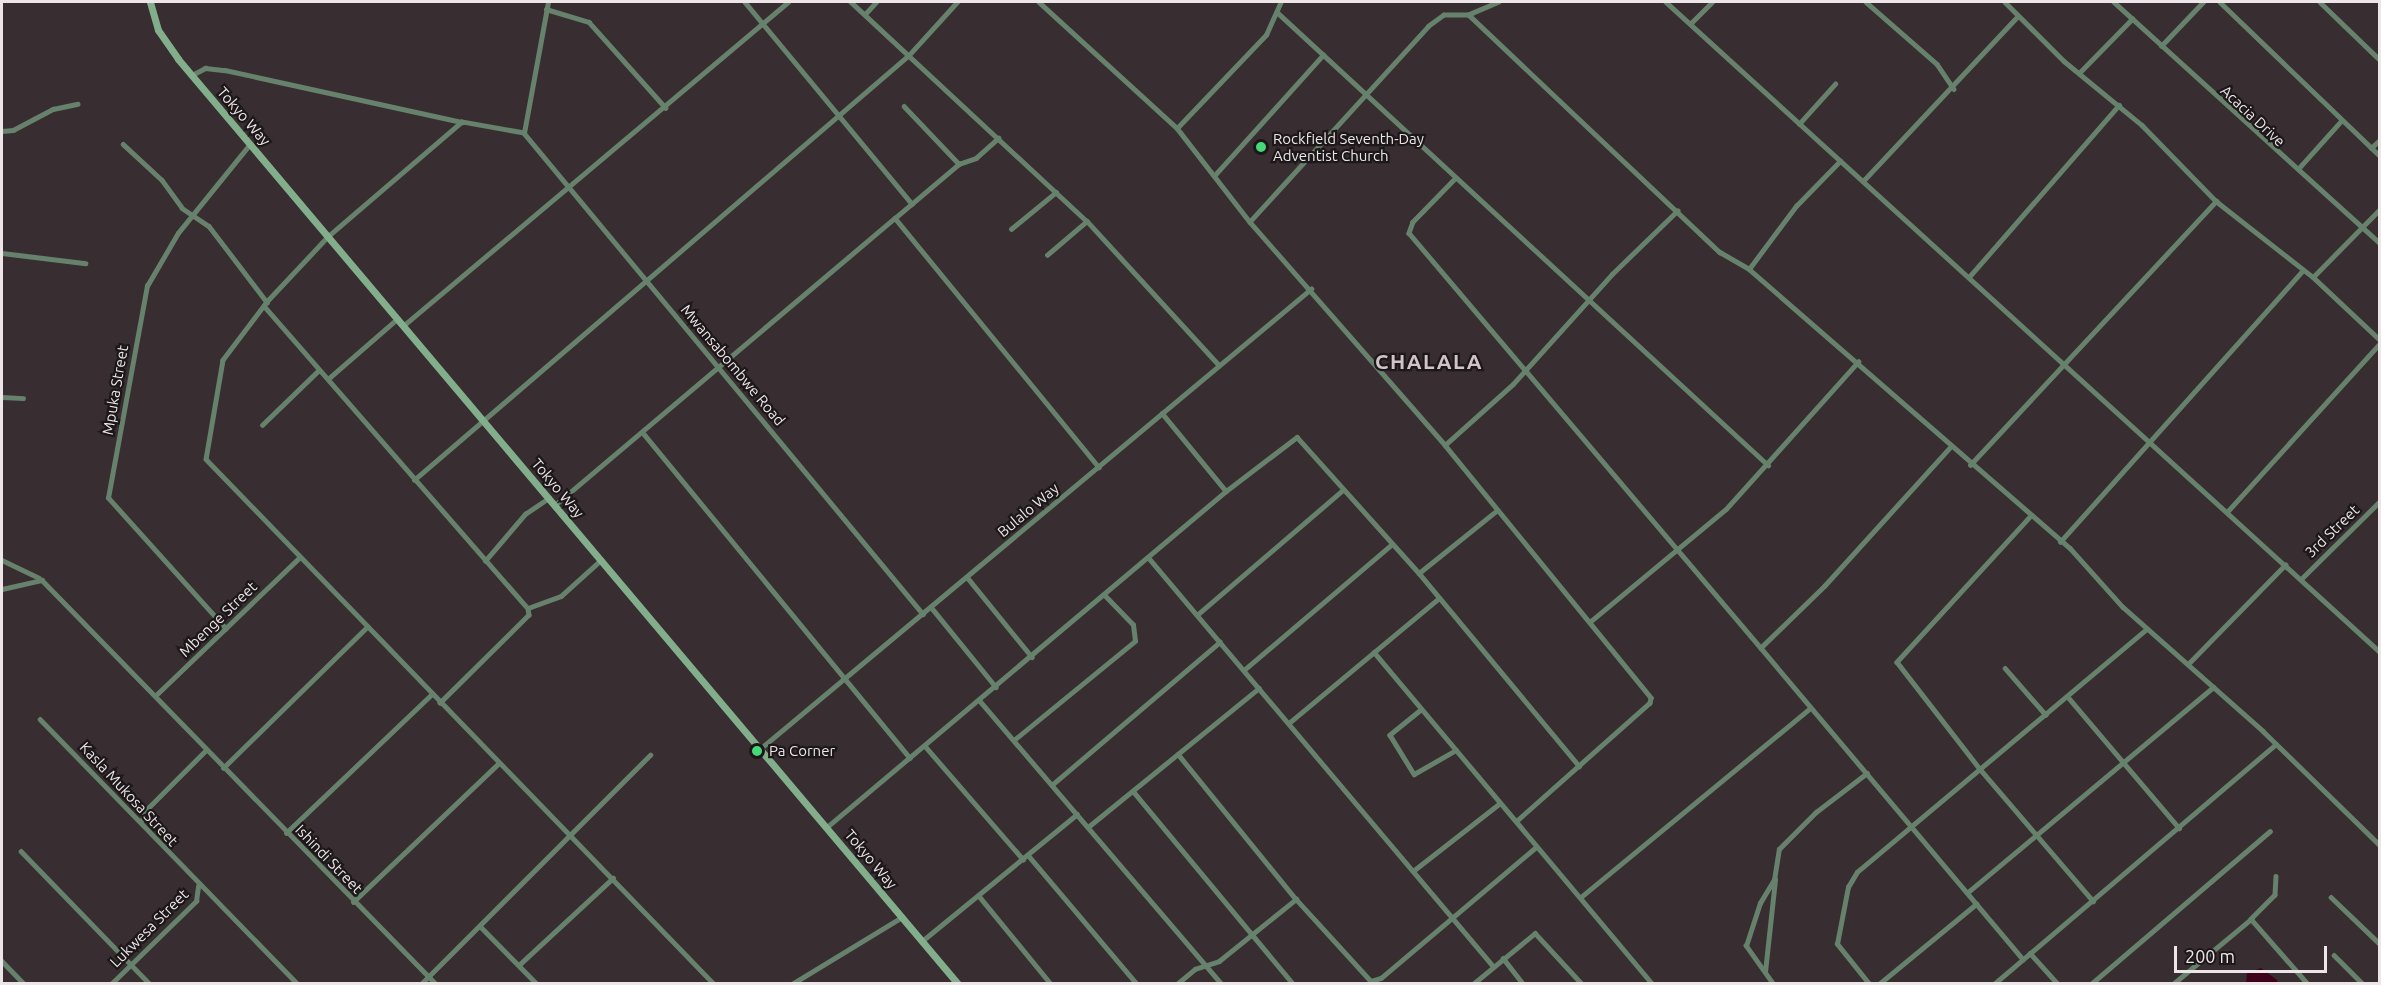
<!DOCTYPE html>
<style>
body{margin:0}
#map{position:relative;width:2381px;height:985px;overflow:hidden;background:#382d30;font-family:Ubuntu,sans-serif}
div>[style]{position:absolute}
.water>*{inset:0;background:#3f001c}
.street>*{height:4.5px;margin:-2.25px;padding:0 2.25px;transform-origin:2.25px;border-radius:2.25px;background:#66816c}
.secondary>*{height:7px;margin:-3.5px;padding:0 3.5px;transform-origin:3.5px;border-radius:3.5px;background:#82ae8c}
.dots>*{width:16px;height:16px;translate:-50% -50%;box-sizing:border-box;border:3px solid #1c1718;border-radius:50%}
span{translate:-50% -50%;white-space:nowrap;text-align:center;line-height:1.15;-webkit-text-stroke:4.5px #1c1718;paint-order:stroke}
.street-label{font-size:15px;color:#ede5e7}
.poi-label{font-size:15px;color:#ede5e7}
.left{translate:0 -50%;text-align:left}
.district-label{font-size:21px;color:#d1c3c7;font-weight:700;letter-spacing:1.5px}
.frame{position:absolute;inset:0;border:3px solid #ede5e7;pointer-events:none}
.scale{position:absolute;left:2174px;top:946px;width:153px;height:27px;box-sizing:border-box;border:3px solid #ede5e7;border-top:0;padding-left:8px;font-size:18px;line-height:21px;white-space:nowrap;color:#ede5e7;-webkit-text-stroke:4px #1c1718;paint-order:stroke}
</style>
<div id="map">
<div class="water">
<i style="clip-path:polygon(2261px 968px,2277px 980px,2278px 983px,2246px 983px,2247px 973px)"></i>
</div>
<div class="street">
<i style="left:745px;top:2px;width:262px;rotate:50.4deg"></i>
<i style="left:851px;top:2px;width:322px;rotate:42.9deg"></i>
<i style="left:1087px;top:221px;width:195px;rotate:47.5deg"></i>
<i style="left:1039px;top:2px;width:187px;rotate:42.4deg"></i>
<i style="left:1177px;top:128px;width:119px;rotate:52.2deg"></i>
<i style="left:1499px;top:2px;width:33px;rotate:157deg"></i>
<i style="left:1469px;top:15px;width:25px;rotate:180deg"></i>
<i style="left:1444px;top:15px;width:19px;rotate:144deg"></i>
<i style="left:1429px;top:26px;width:265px;rotate:132.4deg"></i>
<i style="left:1250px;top:222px;width:296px;rotate:48.8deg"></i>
<i style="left:1445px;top:445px;width:326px;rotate:50.8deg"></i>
<i style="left:1651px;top:698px;width:5px;rotate:101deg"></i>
<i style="left:1650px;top:703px;width:178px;rotate:138.4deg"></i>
<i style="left:1666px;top:2px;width:966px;rotate:42.31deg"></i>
<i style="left:1866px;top:2px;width:94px;rotate:41.1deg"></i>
<i style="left:1937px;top:64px;width:30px;rotate:56deg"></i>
<i style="left:2005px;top:2px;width:83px;rotate:45deg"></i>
<i style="left:2064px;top:61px;width:101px;rotate:39.4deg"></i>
<i style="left:2142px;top:125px;width:106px;rotate:45.8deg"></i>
<i style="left:2114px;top:2px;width:359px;rotate:42.2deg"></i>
<i style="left:2220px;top:2px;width:222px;rotate:43.9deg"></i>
<i style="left:2320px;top:2px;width:83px;rotate:44deg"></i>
<i style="left:546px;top:9px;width:45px;rotate:16.8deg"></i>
<i style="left:589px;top:22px;width:115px;rotate:48.2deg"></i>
<i style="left:1278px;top:13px;width:667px;rotate:42.69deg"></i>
<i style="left:865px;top:14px;width:16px;rotate:-47deg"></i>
<i style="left:1469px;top:15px;width:345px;rotate:43.4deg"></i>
<i style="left:1720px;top:252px;width:34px;rotate:30deg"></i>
<i style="left:1749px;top:269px;width:425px;rotate:41deg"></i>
<i style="left:2070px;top:548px;width:79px;rotate:48.1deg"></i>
<i style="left:2123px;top:607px;width:187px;rotate:41.5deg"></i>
<i style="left:2263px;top:731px;width:163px;rotate:44.3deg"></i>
<i style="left:1690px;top:24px;width:31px;rotate:-45deg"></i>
<i style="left:2161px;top:46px;width:61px;rotate:-46.3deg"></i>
<i style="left:2079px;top:73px;width:76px;rotate:-45.5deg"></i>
<i style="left:192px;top:75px;width:15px;rotate:-28deg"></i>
<i style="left:205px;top:68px;width:20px;rotate:6deg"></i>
<i style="left:225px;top:70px;width:243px;rotate:12.4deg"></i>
<i style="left:904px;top:106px;width:80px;rotate:46.5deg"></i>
<i style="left:1799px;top:124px;width:54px;rotate:-48deg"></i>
<i style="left:1177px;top:128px;width:129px;rotate:-46.3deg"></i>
<i style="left:1266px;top:35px;width:36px;rotate:-66deg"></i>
<i style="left:2px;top:131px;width:11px;rotate:-5deg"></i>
<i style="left:13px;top:130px;width:45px;rotate:-27.7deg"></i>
<i style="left:53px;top:109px;width:25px;rotate:-12deg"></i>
<i style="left:524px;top:133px;width:63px;rotate:-169.9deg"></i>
<i style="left:462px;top:122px;width:177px;rotate:139.4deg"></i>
<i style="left:328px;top:237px;width:89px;rotate:133.2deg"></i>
<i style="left:267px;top:302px;width:73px;rotate:127.2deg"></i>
<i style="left:223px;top:360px;width:100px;rotate:99.7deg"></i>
<i style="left:206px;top:459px;width:729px;rotate:45.94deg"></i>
<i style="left:524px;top:133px;width:625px;rotate:50.32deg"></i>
<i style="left:524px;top:133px;width:133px;rotate:-79.6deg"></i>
<i style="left:123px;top:144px;width:53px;rotate:42.7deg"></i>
<i style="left:162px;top:180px;width:34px;rotate:54deg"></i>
<i style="left:182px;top:208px;width:32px;rotate:34deg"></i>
<i style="left:209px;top:226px;width:96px;rotate:52.7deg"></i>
<i style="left:2371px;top:148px;width:12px;rotate:-42deg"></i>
<i style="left:2298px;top:169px;width:64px;rotate:-48.1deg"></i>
<i style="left:1214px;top:176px;width:163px;rotate:-48deg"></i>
<i style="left:1456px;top:178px;width:62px;rotate:134.3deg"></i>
<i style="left:1413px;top:222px;width:12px;rotate:110deg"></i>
<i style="left:1409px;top:233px;width:544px;rotate:49.7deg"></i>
<i style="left:1863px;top:181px;width:226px;rotate:-46.8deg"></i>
<i style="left:895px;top:218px;width:84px;rotate:-40.2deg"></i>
<i style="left:959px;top:164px;width:18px;rotate:-19deg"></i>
<i style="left:976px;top:158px;width:30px;rotate:-42deg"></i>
<i style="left:1011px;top:229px;width:58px;rotate:-39.4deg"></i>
<i style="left:2px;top:253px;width:84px;rotate:6.9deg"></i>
<i style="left:1047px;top:255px;width:52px;rotate:-40.4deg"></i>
<i style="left:1749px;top:269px;width:79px;rotate:-53.3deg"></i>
<i style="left:1796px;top:206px;width:63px;rotate:-45.6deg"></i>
<i style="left:1969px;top:277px;width:228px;rotate:-48.9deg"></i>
<i style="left:2313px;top:277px;width:95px;rotate:-45.4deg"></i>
<i style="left:265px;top:307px;width:400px;rotate:48.9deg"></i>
<i style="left:528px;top:608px;width:7px;rotate:82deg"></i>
<i style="left:529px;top:615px;width:125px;rotate:135.3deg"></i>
<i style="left:403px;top:326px;width:503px;rotate:-40.08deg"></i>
<i style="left:328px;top:379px;width:91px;rotate:-41deg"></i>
<i style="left:2px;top:397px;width:21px;rotate:3deg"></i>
<i style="left:1162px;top:413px;width:101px;rotate:50.6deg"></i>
<i style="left:262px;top:425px;width:78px;rotate:-44deg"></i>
<i style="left:644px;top:434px;width:419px;rotate:50.6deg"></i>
<i style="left:1445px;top:445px;width:91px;rotate:-41.9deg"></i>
<i style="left:1513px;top:384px;width:148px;rotate:-48deg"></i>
<i style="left:1612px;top:274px;width:91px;rotate:-44.1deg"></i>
<i style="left:1950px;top:448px;width:186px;rotate:132.2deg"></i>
<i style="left:1825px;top:586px;width:89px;rotate:135.9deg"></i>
<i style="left:1761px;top:648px;width:407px;rotate:49.9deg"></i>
<i style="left:1970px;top:465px;width:361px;rotate:-47deg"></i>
<i style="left:2216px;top:201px;width:123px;rotate:38.1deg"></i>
<i style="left:2313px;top:277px;width:92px;rotate:43.2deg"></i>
<i style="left:414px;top:480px;width:652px;rotate:-40.65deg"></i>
<i style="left:909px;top:55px;width:72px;rotate:-47.8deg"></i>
<i style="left:555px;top:505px;width:445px;rotate:-40.2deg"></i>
<i style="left:895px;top:218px;width:322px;rotate:50.7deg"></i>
<i style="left:2227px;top:512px;width:228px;rotate:-47.8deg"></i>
<i style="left:2030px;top:517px;width:197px;rotate:132.5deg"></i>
<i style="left:1897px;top:662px;width:135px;rotate:52.2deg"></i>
<i style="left:1980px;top:769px;width:174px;rotate:49.4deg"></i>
<i style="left:2060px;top:542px;width:362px;rotate:-48.2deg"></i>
<i style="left:1148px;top:557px;width:535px;rotate:49.85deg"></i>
<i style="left:2px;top:560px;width:41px;rotate:25.9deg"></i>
<i style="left:485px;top:561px;width:62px;rotate:-49.6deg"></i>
<i style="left:525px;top:514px;width:29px;rotate:-34deg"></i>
<i style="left:1419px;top:573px;width:99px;rotate:-38.8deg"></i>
<i style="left:967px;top:577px;width:103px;rotate:50.9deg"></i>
<i style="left:2301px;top:579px;width:111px;rotate:-44.6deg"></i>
<i style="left:2px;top:589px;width:41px;rotate:-12.7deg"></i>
<i style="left:42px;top:580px;width:564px;rotate:45.72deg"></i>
<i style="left:931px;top:607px;width:103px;rotate:50.9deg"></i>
<i style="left:528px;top:608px;width:35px;rotate:-20deg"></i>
<i style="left:561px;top:596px;width:54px;rotate:-42deg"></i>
<i style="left:1197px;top:615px;width:192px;rotate:-40.6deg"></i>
<i style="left:1591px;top:621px;width:175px;rotate:-39.7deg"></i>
<i style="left:1726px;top:509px;width:198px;rotate:-48.1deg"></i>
<i style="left:226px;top:629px;width:176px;rotate:-132deg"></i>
<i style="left:108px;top:498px;width:216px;rotate:-79.6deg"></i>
<i style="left:147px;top:286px;width:61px;rotate:-59.7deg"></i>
<i style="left:178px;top:233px;width:114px;rotate:-51deg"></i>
<i style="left:1374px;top:652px;width:434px;rotate:50deg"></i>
<i style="left:2188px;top:664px;width:139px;rotate:-45.6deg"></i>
<i style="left:2005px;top:668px;width:62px;rotate:48.9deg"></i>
<i style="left:1244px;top:670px;width:193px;rotate:-40.4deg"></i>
<i style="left:155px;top:696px;width:199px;rotate:-43.8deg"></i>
<i style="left:2068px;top:697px;width:172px;rotate:49.7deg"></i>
<i style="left:980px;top:701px;width:372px;rotate:49.5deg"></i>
<i style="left:1421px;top:710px;width:40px;rotate:141deg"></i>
<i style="left:1390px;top:735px;width:46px;rotate:58.4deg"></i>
<i style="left:1414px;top:774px;width:48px;rotate:-29.7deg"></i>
<i style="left:40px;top:719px;width:370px;rotate:45.8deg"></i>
<i style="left:1289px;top:723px;width:195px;rotate:-39.8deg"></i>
<i style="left:1014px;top:740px;width:156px;rotate:-39.3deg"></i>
<i style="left:1135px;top:641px;width:16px;rotate:-97deg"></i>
<i style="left:1133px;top:625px;width:42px;rotate:-134deg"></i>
<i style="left:925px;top:746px;width:150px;rotate:49.1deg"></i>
<i style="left:760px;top:749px;width:718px;rotate:-39.86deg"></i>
<i style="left:1178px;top:754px;width:187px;rotate:50.9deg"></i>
<i style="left:1296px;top:899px;width:111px;rotate:47.6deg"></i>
<i style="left:1371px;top:981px;width:10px;rotate:-17deg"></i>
<i style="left:1381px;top:978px;width:202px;rotate:-40.2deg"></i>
<i style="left:223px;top:768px;width:202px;rotate:-44.4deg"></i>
<i style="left:1053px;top:784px;width:219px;rotate:-40.4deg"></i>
<i style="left:1133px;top:791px;width:251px;rotate:50.3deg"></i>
<i style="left:142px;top:820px;width:11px;rotate:-68deg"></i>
<i style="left:146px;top:810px;width:85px;rotate:-45deg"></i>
<i style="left:827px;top:827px;width:522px;rotate:-40.1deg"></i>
<i style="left:1226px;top:491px;width:89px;rotate:-37.3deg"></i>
<i style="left:1297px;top:437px;width:183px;rotate:48.1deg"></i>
<i style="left:1419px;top:573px;width:251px;rotate:50.3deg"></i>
<i style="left:1088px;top:827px;width:220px;rotate:-39.1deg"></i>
<i style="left:286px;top:833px;width:202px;rotate:-43.6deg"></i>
<i style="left:21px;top:851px;width:185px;rotate:45.9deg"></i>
<i style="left:1028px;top:855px;width:169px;rotate:49.8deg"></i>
<i style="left:1413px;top:871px;width:110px;rotate:-38deg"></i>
<i style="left:2276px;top:876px;width:19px;rotate:93deg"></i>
<i style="left:2275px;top:895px;width:34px;rotate:135deg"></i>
<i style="left:2251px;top:919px;width:86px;rotate:48.8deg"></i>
<i style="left:1967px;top:893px;width:321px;rotate:-39.9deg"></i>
<i style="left:979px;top:896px;width:114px;rotate:50.7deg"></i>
<i style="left:1581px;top:897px;width:296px;rotate:-39.5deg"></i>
<i style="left:2331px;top:897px;width:68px;rotate:43.8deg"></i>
<i style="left:353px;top:902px;width:200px;rotate:-43.6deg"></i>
<i style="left:480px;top:926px;width:81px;rotate:45.5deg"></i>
<i style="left:922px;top:941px;width:200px;rotate:-39.3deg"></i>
<i style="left:2030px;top:953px;width:42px;rotate:47.9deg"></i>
<i style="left:2334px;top:955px;width:41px;rotate:45deg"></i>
<i style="left:1503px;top:958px;width:33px;rotate:52deg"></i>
<i style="left:2px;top:961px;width:32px;rotate:46deg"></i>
<i style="left:519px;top:965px;width:128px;rotate:-42.8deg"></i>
<i style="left:1765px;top:972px;width:93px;rotate:-83.8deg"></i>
<i style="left:111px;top:984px;width:119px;rotate:-44.3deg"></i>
<i style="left:196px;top:901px;width:15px;rotate:-82deg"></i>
<i style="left:421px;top:984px;width:324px;rotate:-45deg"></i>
<i style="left:792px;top:984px;width:129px;rotate:-31.3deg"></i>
<i style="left:1177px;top:984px;width:23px;rotate:-40deg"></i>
<i style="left:1195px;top:969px;width:25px;rotate:-18deg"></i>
<i style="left:1219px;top:961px;width:99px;rotate:-38.8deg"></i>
<i style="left:1473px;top:984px;width:80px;rotate:-39.4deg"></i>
<i style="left:1535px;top:933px;width:69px;rotate:47.3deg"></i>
<i style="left:1773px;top:984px;width:47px;rotate:-125.4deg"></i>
<i style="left:1746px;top:946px;width:45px;rotate:-72deg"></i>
<i style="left:1760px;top:903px;width:27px;rotate:-59deg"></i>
<i style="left:1774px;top:880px;width:31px;rotate:-81deg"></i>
<i style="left:1779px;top:849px;width:52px;rotate:-45deg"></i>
<i style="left:1816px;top:812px;width:64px;rotate:-37.4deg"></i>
<i style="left:1869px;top:984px;width:51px;rotate:-128.7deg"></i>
<i style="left:1837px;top:944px;width:58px;rotate:-79.1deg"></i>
<i style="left:1848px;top:887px;width:17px;rotate:-59deg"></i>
<i style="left:1857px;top:872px;width:378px;rotate:-40deg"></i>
<i style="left:1879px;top:984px;width:126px;rotate:-39.5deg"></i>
<i style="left:1994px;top:984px;width:370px;rotate:-40.4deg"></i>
<i style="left:2091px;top:984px;width:235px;rotate:-40.5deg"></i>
<i style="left:2173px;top:984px;width:102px;rotate:-39.8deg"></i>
</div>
<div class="secondary">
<i style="left:150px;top:2px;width:29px;rotate:74deg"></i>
<i style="left:158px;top:30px;width:35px;rotate:55deg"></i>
<i style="left:178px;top:59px;width:1210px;rotate:49.86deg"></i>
</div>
<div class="dots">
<i style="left:1261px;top:147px;background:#46d779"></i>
<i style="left:757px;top:751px;background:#46d779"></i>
</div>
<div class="street-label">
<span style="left:244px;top:116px;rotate:49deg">Tokyo Way</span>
<span style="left:2253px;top:116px;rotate:43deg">Acacia Drive</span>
<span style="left:733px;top:365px;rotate:50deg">Mwansabombwe Road</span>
<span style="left:115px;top:390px;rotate:-80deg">Mpuka Street</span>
<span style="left:558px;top:488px;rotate:50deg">Tokyo Way</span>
<span style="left:1028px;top:510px;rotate:-40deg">Bulalo Way</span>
<span style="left:2332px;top:531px;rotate:-44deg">3rd Street</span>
<span style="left:218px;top:619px;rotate:-44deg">Mbenge Street</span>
<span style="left:129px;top:794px;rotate:47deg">Kasla Mukosa Street</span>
<span style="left:329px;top:859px;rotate:46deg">Ishindi Street</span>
<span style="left:871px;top:859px;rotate:50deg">Tokyo Way</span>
<span style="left:149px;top:928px;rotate:-45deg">Lukwesa Street</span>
</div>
<div class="poi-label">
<span class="left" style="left:1273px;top:147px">Rockfield Seventh-Day<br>Adventist Church</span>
<span class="left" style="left:769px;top:751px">Pa Corner</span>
</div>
<div class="district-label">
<span style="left:1429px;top:361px">CHALALA</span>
</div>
<div class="frame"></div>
<div class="scale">200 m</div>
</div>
